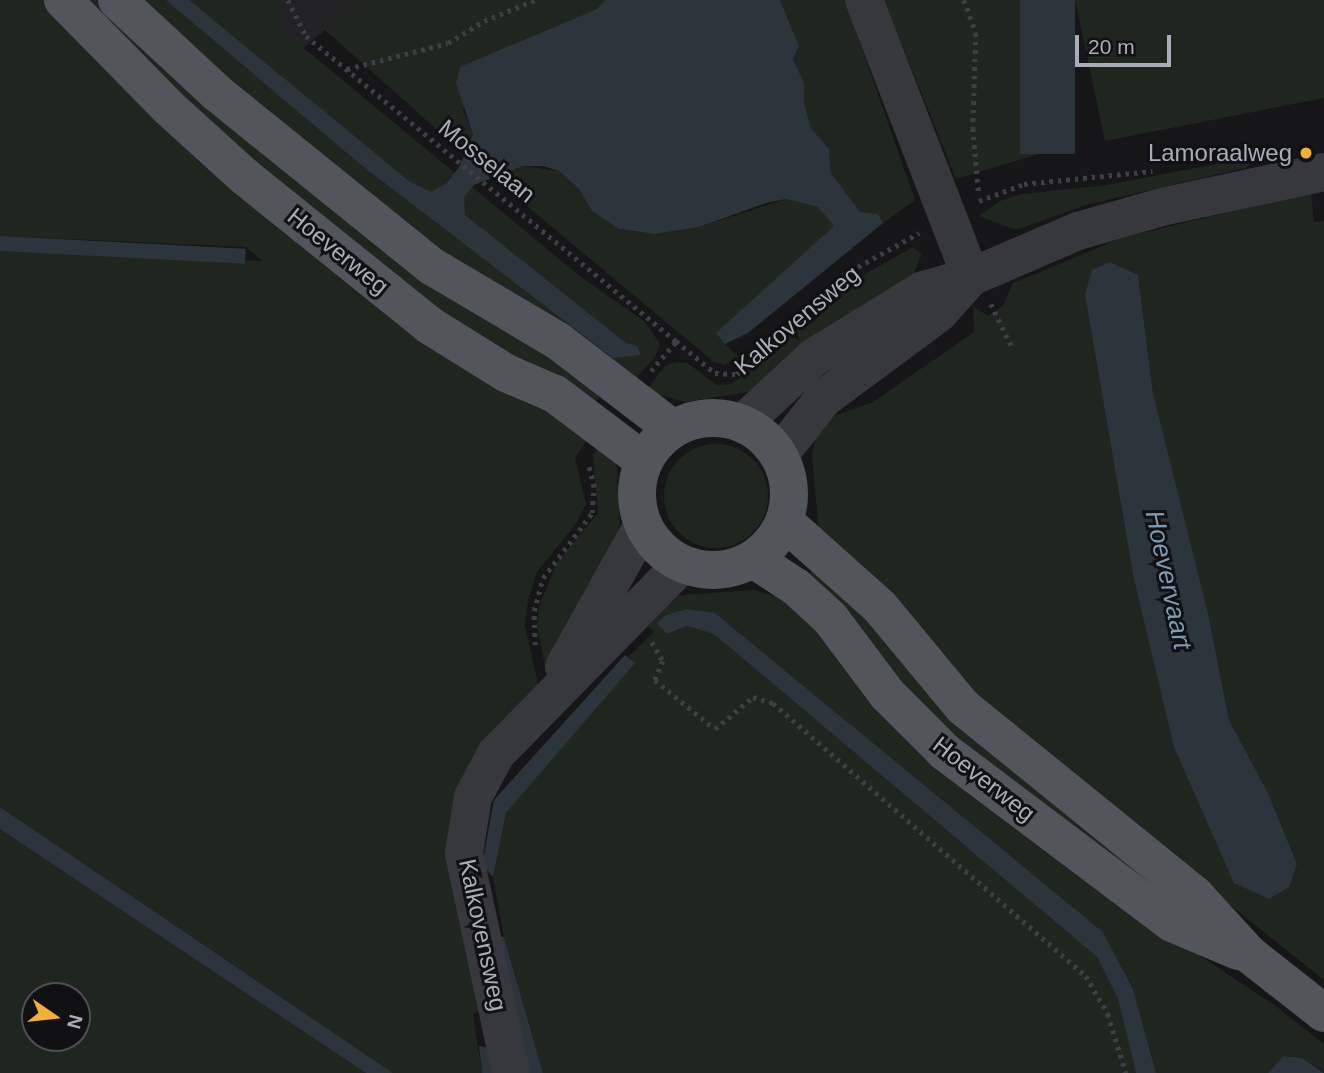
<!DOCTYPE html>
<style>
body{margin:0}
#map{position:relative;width:1324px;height:1073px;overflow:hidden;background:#161618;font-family:Arial,sans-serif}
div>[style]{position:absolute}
.built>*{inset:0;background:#222225}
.green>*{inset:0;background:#1e261f}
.round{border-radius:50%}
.water>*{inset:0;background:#2c353c;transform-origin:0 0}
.path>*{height:4.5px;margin-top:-2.25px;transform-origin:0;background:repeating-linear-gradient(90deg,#3d3f44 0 3.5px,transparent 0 8.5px)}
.minor>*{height:38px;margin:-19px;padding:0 19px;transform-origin:19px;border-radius:19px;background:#37383d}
.major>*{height:38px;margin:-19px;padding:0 19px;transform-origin:19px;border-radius:19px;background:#53555c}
.major>.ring{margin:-19px;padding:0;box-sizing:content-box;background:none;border:38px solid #53555c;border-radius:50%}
.dots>*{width:19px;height:19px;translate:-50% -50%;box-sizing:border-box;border:4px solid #111113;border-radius:50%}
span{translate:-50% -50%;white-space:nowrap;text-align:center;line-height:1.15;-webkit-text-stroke:6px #111113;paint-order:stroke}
.poi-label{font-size:24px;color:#a8adb8}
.right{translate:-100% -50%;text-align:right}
.street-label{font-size:24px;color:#a8adb8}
.water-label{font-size:26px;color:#7f9bb3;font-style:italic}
.north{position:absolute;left:21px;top:982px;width:70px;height:70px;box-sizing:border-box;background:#111113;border:2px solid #4d4f55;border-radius:50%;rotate:104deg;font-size:19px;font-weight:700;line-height:28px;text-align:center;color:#a8adb8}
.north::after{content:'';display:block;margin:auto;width:24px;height:32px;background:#f2b134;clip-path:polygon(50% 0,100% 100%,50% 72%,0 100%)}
.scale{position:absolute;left:1075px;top:35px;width:96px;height:32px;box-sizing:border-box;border:4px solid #a8adb8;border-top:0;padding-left:9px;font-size:21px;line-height:24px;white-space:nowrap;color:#a8adb8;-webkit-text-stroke:5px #111113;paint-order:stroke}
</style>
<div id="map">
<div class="built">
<i style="clip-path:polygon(247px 0,363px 0,294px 55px)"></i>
</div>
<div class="green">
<i style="clip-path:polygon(0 0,47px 0,591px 434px,575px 458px,586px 504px,575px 525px,537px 572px,528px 600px,525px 625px,539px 689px,478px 756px,480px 1010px,473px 1015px,482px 1073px,393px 1073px,0 807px,0 251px,262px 261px,246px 247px,0 236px)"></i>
<i style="clip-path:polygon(72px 0,100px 0,604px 391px,592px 407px,429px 314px)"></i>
<i style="clip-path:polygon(135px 0,274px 0,282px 30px,581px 277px,644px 321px,660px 344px,655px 357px,632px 382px,455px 268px)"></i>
<i style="clip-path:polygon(363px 0,605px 0,597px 9px,541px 34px,463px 109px,473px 134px,462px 152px,325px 30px)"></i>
<i style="clip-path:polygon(780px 0,845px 0,915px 200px,883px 223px,878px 214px,860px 213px,831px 173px,829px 149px,811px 128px,804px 103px,804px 83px,793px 59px,799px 46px)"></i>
<i style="clip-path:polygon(884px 0,1020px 0,1049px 151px,956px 179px)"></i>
<i style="clip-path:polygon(1075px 0,1324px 0,1324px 98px,1105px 141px)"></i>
<i style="clip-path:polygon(1252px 157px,1253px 162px,1245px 168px,1086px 205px,1016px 230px,979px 216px,1000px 201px,1021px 194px,1107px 185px)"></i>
<i style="clip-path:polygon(523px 166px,559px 171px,579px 189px,592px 211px,619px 229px,655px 234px,699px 227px,786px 199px,819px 207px,835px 226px,725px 344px,740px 358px,724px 365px,714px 362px,492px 177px)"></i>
<i style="clip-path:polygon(evenodd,1311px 192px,1314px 222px,1324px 221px,1324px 980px,1009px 728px,819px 534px,812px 455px,817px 431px,831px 417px,873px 402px,974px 332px,973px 306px,988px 316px,1003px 306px,1013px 283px,1122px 238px,1311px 192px,1138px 276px,1153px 393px,1208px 613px,1229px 720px,1268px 793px,1297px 864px,1148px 627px,1134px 579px,1138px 276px)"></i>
<i style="clip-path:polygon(913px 247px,922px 254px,909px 284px,754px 391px,685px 402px,646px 391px,665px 366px,676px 362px,687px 363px,717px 385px,732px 384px,860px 277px)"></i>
<i style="clip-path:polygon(602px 443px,616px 456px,620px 524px,615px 542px,545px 667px,537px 625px,539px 607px,557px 562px,598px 513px,593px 455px)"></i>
<i class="round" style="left:664px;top:444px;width:104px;height:104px"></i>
<i style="clip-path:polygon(817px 564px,1196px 923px,937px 727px,806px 580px)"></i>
<i style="clip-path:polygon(753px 590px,789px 600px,1136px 913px,1274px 1005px,1324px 1044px,1324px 1072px,1302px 1058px,1283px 1056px,1268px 1073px,1156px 1073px,1133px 989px,1103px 932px,715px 613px,667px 634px,687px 626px,714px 634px,1097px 957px,1118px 999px,1136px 1073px,543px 1073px,504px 937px,493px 877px,506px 813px,634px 663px,628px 657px,654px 632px,640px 619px,679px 595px)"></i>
<i style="clip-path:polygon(evenodd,0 829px,178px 947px,366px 1073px,0 1073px,0 829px,35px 996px,77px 996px,77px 1038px,35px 1038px,35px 996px)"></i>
</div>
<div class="water">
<i style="clip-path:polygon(166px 0,189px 0,410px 182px,431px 192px,447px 183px,459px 167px,473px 134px,456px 83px,460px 67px,597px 9px,605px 0,780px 0,799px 46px,793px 59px,804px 83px,804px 103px,811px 128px,829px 149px,831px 173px,860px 212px,878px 214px,883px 223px,748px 333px,725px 344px,716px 333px,834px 226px,818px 207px,786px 199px,766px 203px,699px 227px,655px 234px,619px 229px,592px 211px,579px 189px,559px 171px,543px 166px,523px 166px,474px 185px,464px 197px,465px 215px,626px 343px,637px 346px,641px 355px,613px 358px,360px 164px)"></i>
<i style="left:1020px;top:0;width:55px;height:154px"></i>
<i style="left:0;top:236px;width:246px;height:15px;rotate:3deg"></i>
<i style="clip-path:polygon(1110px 262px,1138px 275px,1153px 393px,1208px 613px,1229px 720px,1268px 793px,1297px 864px,1289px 887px,1269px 899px,1234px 883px,1174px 747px,1134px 579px,1085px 294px,1092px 270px)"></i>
<i style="clip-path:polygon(686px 609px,715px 613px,1103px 932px,1133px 989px,1156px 1073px,1136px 1073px,1118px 999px,1097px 957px,714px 634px,687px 626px,667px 634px,657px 624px,664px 616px)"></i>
<i style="clip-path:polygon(625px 655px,635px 663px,506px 813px,493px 877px,482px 865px,494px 800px)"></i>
<i style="clip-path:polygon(0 807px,393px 1073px,366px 1073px,0 829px)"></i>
<i style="clip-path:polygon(492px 934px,504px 937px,543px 1073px,528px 1073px)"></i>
<i style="clip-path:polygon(479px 1046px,493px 1049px,497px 1073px,482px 1073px)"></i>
<i style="clip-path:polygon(1283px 1056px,1302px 1058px,1324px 1073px,1268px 1073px)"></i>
</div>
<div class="path">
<i style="left:288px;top:0;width:40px;rotate:63.4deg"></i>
<i style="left:306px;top:36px;width:480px;rotate:39.5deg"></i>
<i style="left:964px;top:0;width:35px;rotate:70deg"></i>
<i style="left:976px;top:33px;width:95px;rotate:91.8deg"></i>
<i style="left:973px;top:128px;width:68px;rotate:85deg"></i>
<i style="left:347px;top:69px;width:104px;rotate:-14.4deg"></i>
<i style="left:448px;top:43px;width:42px;rotate:-31.4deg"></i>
<i style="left:484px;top:21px;width:55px;rotate:-22.4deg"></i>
<i style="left:979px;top:201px;width:48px;rotate:-20.7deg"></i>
<i style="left:1024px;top:184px;width:129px;rotate:-5.8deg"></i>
<i style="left:991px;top:304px;width:48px;rotate:64deg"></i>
<i style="left:651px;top:371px;width:39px;rotate:-50deg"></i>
<i style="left:676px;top:341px;width:50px;rotate:39.4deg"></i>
<i style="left:715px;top:373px;width:22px;rotate:3deg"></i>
<i style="left:737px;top:374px;width:145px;rotate:-43deg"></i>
<i style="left:843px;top:275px;width:87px;rotate:-28.9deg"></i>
<i style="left:652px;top:642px;width:22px;rotate:60deg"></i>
<i style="left:663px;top:661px;width:21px;rotate:113deg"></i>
<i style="left:655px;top:680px;width:77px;rotate:39.2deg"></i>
<i style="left:715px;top:729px;width:50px;rotate:-40.1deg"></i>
<i style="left:753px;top:697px;width:21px;rotate:17deg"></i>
<i style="left:773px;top:703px;width:415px;rotate:41.1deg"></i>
<i style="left:1086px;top:976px;width:44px;rotate:59.9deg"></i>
<i style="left:1108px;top:1014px;width:62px;rotate:73deg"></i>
<i style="left:535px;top:645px;width:34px;rotate:-92deg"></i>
<i style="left:534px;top:611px;width:34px;rotate:-75deg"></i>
<i style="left:543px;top:578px;width:81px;rotate:-53deg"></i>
<i style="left:592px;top:513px;width:26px;rotate:-86deg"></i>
<i style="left:594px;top:487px;width:25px;rotate:-104deg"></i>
</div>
<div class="minor">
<i style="left:864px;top:0;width:297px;rotate:68.9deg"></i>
<i style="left:743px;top:423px;width:96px;rotate:-42.9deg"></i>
<i style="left:813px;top:358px;width:129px;rotate:-31.7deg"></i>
<i style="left:923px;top:290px;width:50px;rotate:-15.2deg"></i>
<i style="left:971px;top:277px;width:116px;rotate:-23.3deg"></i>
<i style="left:1078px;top:231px;width:91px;rotate:-15.9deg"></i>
<i style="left:1166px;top:206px;width:162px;rotate:-12.1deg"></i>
<i style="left:779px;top:455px;width:71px;rotate:-51.8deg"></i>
<i style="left:823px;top:399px;width:144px;rotate:-36.6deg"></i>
<i style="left:939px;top:313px;width:48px;rotate:-48.4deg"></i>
<i style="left:564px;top:667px;width:162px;rotate:-60.9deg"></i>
<i style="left:511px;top:1073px;width:225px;rotate:-102.1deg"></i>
<i style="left:464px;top:853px;width:57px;rotate:-80.9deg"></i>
<i style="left:473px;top:797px;width:49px;rotate:-61.9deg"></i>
<i style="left:496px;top:754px;width:266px;rotate:-45.6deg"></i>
</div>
<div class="major">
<i style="left:63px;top:0;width:150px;rotate:45.5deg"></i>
<i style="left:168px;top:107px;width:103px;rotate:42.2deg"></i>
<i style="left:244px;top:176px;width:238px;rotate:38.8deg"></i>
<i style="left:429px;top:325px;width:91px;rotate:31.9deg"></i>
<i style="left:506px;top:373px;width:53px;rotate:23.2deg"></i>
<i style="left:555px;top:394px;width:111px;rotate:37deg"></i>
<i style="left:117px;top:0;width:137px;rotate:42.9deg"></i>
<i style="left:217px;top:93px;width:277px;rotate:38.9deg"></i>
<i style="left:433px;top:267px;width:145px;rotate:30.6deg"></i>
<i style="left:558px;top:341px;width:145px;rotate:37.4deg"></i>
<i class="ring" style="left:637px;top:418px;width:114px;height:114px"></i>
<i style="left:785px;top:522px;width:127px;rotate:41.8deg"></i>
<i style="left:880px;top:607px;width:130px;rotate:50.3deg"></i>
<i style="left:963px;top:707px;width:299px;rotate:39deg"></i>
<i style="left:1195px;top:895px;width:81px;rotate:47.5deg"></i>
<i style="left:1250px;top:955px;width:94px;rotate:38.1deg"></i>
<i style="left:753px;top:559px;width:51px;rotate:33.1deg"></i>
<i style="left:796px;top:587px;width:46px;rotate:42.4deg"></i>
<i style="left:830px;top:618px;width:95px;rotate:53.1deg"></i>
<i style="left:887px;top:694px;width:82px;rotate:45deg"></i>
<i style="left:945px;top:752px;width:284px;rotate:37deg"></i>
<i style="left:1172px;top:923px;width:72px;rotate:23deg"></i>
</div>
<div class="dots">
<i style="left:1306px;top:153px;background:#f2b134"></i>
</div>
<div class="poi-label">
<span class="right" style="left:1292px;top:153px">Lamoraalweg</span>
</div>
<div class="street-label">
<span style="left:487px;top:161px;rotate:39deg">Mosselaan</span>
<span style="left:338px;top:251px;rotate:39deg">Hoeverweg</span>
<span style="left:797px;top:320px;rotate:-40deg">Kalkovensweg</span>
<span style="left:984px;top:779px;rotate:38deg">Hoeverweg</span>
<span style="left:483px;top:935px;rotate:78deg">Kalkovensweg</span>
</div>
<div class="water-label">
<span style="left:1168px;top:580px;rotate:78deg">Hoevervaart</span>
</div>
<div class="north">N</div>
<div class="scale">20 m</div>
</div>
